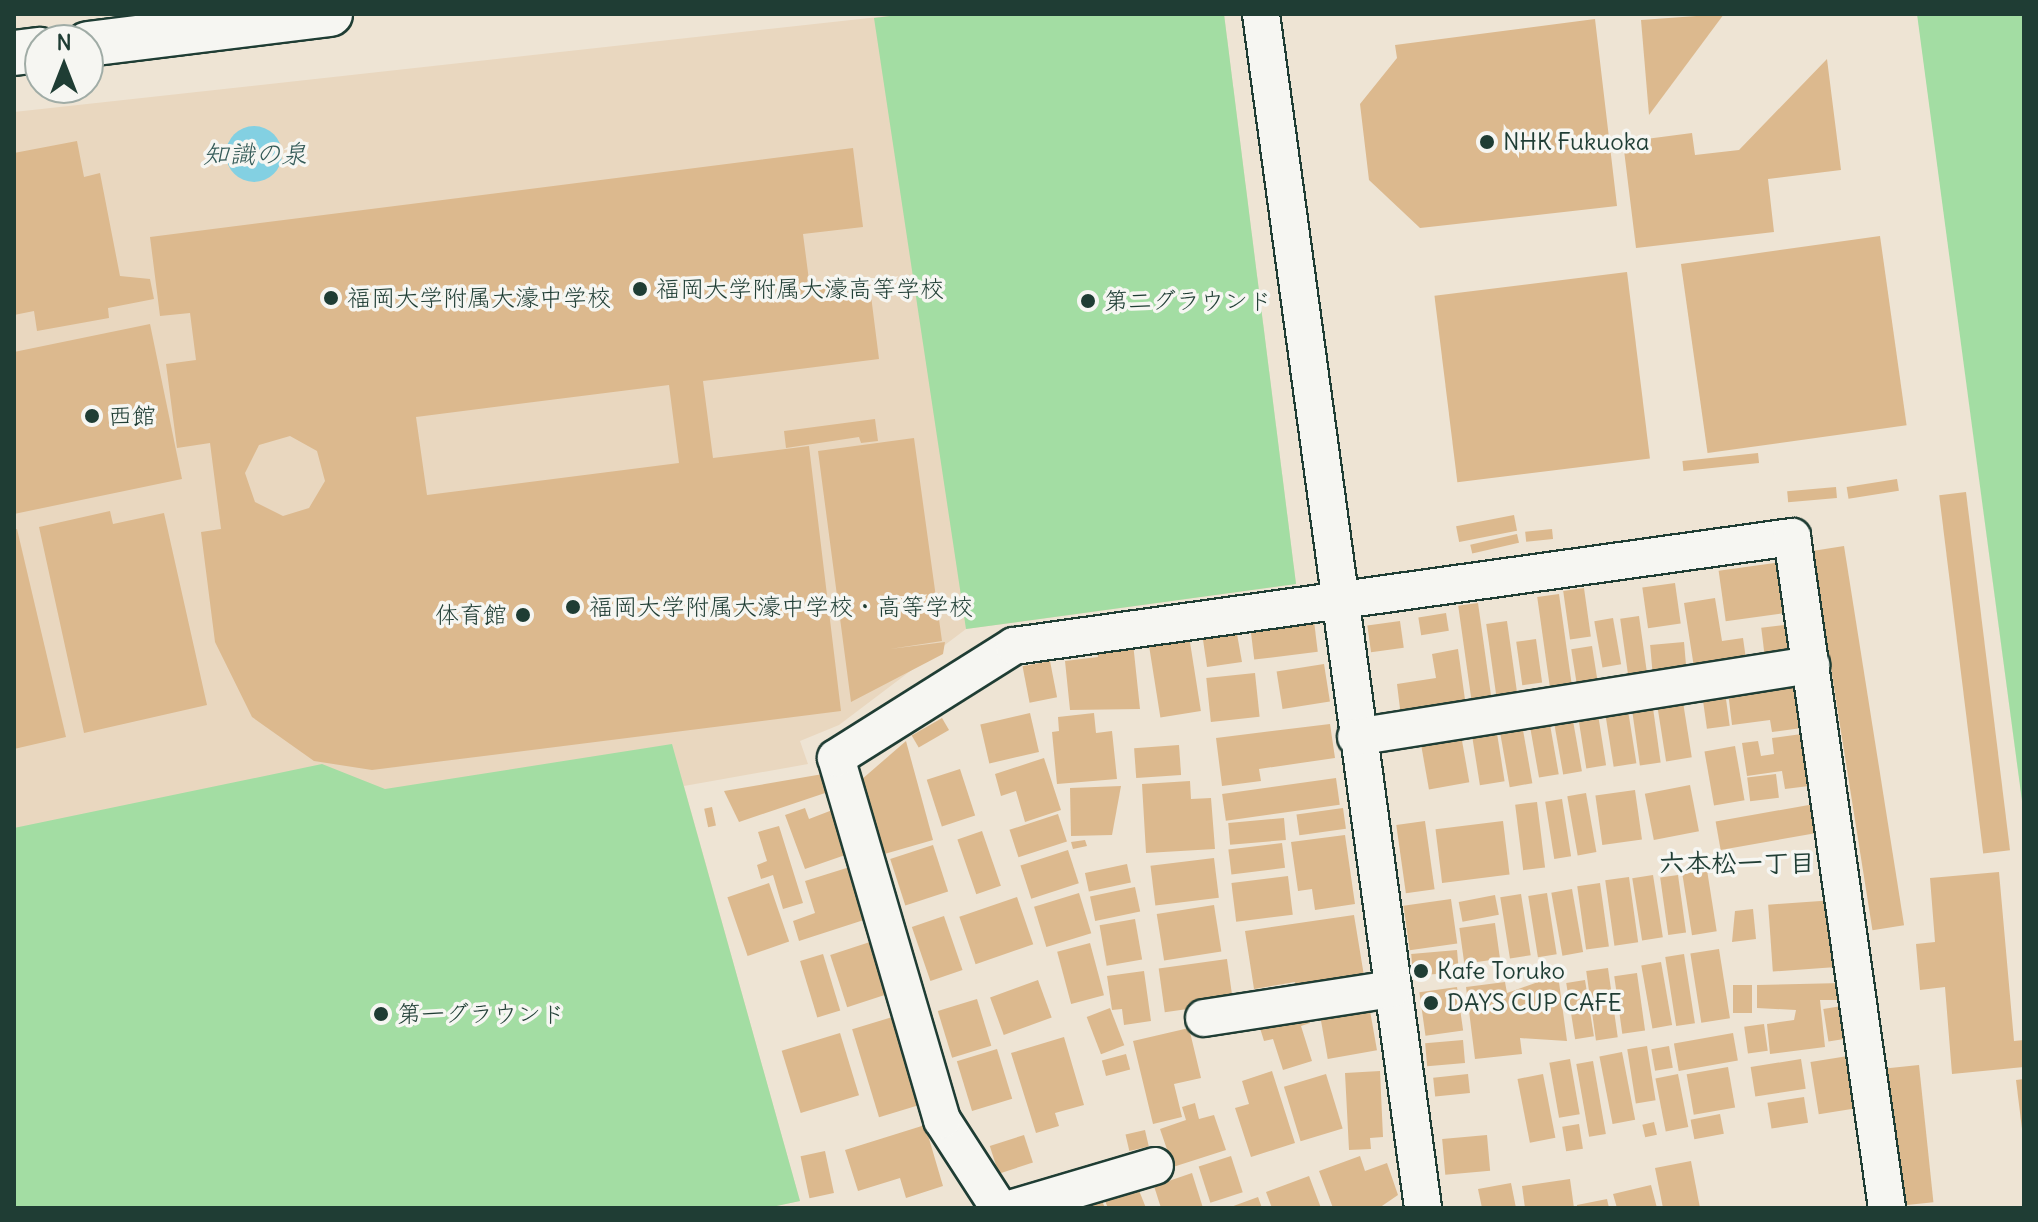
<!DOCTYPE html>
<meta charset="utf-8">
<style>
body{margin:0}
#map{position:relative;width:2038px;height:1222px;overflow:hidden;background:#eee4d4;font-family:Delius,"Klee One",sans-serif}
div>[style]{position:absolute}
.built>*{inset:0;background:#e9d7bf}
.green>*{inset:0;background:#a3dda3}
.water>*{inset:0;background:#83d0e2}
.round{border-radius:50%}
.building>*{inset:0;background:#dcb98e;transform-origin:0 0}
.roads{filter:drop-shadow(2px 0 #1f3d34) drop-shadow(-2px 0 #1f3d34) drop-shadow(0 2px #1f3d34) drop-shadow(0 -2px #1f3d34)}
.street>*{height:36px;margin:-18px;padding:0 18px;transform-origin:18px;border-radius:18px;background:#f6f6f2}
.secondary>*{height:44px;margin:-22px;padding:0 22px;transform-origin:22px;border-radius:22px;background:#f6f6f2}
.dots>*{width:22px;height:22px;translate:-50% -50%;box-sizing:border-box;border:4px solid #f6f6f2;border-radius:50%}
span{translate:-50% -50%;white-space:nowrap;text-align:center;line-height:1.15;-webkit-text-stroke:7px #f6f6f2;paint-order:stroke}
.poi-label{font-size:24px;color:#1f3d34}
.left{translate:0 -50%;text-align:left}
.right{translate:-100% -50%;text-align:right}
.water-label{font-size:26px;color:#335a57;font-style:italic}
.neighbourhood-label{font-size:26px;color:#1f3d34;font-weight:700}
.frame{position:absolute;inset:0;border:16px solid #1f3d34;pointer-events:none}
.north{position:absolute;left:24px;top:24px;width:80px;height:80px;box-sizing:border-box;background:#f6f6f2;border:2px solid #a0aca6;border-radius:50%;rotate:0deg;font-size:22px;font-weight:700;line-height:32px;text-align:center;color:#1f3d34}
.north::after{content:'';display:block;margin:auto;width:28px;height:36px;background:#1f3d34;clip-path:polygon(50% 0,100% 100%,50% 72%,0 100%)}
</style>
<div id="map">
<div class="built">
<i style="clip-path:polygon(906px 14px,1224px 14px,1296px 584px,966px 629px,839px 725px,800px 741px,808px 764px,684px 786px,800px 1201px,767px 1208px,14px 1208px,14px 112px)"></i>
</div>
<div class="green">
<i style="clip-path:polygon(906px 14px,1224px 14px,1296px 584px,966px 629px,874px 18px)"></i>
<i style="clip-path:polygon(1917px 14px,2024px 14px,2024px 816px)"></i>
<i style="clip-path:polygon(672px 744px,800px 1201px,767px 1208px,14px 1208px,14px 828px,322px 764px,385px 789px)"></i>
</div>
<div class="water">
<i class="round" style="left:226px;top:126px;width:56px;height:56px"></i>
</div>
<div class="building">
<i style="clip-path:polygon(1724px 14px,1649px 115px,1641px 20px)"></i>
<i style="clip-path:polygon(1595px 19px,1617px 206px,1420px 228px,1369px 180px,1360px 104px,1397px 58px,1395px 45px)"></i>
<i style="clip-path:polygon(1827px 59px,1841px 170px,1768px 179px,1774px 232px,1636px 248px,1623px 142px,1692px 133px,1695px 155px,1739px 150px)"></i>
<i style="clip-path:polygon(77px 141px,84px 177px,100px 173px,120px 276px,150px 279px,154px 299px,108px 308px,109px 318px,37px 331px,34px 311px,14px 315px,14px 153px)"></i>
<i style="clip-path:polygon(evenodd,853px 148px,863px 227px,803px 234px,810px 288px,869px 280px,879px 359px,703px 381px,713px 458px,809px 446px,841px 711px,372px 770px,314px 761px,252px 717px,215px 642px,201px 532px,221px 529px,210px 443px,177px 448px,166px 364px,196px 360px,190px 313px,160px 316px,150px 237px,853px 148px,669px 385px,679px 463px,427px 495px,416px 417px,669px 385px,853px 148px,290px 436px,317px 451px,325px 481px,309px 508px,283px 516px,255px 502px,245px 473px,259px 445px,290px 436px)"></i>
<i style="left:1880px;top:236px;width:191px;height:201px;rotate:82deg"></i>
<i style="left:1627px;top:272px;width:188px;height:194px;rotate:83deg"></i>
<i style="clip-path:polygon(150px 324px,182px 479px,14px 514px,14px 352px)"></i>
<i style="clip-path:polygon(875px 419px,878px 441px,861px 443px,859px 437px,786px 448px,784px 431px)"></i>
<i style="clip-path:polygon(914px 438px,942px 641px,890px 649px,945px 642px,943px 654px,851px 702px,818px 451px)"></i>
<i style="left:1758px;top:453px;width:10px;height:76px;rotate:84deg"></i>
<i style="left:1897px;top:479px;width:12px;height:51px;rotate:81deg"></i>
<i style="left:1836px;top:487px;width:11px;height:49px;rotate:85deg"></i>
<i style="left:1966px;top:492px;width:361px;height:27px;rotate:83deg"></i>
<i style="clip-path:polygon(110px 511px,113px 524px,164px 513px,207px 705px,84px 733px,39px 527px)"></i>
<i style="left:1514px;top:515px;width:16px;height:59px;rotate:79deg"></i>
<i style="clip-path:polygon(17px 529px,66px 737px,14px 749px,14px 530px)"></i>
<i style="left:1552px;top:529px;width:10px;height:27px;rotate:84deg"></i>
<i style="left:1517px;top:534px;width:9px;height:48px;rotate:77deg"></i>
<i style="left:1844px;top:546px;width:384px;height:32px;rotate:81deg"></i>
<i style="left:1781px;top:562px;width:51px;height:63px;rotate:82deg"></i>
<i style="left:1675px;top:583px;width:41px;height:33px;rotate:82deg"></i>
<i style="left:1584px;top:588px;width:49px;height:21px;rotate:82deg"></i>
<i style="left:1559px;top:594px;width:97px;height:22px;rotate:82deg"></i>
<i style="clip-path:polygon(1715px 598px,1722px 641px,1743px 638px,1747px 666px,1695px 674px,1684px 603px)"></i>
<i style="left:1478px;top:603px;width:95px;height:20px;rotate:82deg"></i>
<i style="left:1446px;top:613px;width:18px;height:28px;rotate:81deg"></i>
<i style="left:1639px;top:616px;width:57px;height:19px;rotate:82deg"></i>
<i style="left:1613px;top:618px;width:47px;height:19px;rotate:80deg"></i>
<i style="left:1314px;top:621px;width:31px;height:64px;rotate:83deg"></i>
<i style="left:1400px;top:621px;width:27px;height:33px;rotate:82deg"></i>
<i style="left:1507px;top:621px;width:75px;height:21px;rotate:82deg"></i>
<i style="left:1792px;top:624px;width:33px;height:31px;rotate:83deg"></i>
<i style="clip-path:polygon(1225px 629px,1237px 634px,1242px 662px,1207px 667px,1202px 633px)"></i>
<i style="left:1189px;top:636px;width:76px;height:41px;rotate:81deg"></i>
<i style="left:1536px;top:639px;width:44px;height:20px;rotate:82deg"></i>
<i style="left:1684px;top:642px;width:32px;height:34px;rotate:85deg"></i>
<i style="clip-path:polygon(1133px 643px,1140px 709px,1070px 710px,1065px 661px,1098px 657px,1097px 646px)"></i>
<i style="left:1592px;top:646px;width:38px;height:21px;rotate:81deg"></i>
<i style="clip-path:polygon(1458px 649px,1466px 707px,1401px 717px,1397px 684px,1436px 678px,1432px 654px)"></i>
<i style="left:1050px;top:661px;width:37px;height:28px;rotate:79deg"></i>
<i style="left:1324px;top:664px;width:38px;height:48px;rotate:81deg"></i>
<i style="left:1255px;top:673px;width:44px;height:49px;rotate:84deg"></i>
<i style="clip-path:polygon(1803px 674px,1809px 727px,1772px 732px,1770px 720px,1732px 725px,1727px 684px)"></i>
<i style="left:1725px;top:692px;width:34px;height:23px;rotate:82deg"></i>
<i style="left:1683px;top:702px;width:56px;height:26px;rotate:81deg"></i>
<i style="left:1627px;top:704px;width:60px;height:23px;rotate:81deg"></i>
<i style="left:1597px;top:708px;width:58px;height:20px;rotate:81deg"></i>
<i style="left:1653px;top:708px;width:55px;height:21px;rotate:82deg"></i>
<i style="left:1030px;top:713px;width:40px;height:51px;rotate:77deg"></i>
<i style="clip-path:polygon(1094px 713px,1096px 733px,1112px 731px,1117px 779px,1057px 784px,1052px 732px,1059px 731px,1058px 717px)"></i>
<i style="left:1572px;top:715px;width:57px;height:19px;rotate:80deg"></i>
<i style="left:942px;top:718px;width:14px;height:35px;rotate:60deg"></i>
<i style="left:1549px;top:719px;width:56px;height:20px;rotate:80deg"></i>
<i style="clip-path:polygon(1330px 724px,1335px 758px,1259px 769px,1261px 781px,1222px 786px,1216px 738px)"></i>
<i style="left:1496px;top:727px;width:55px;height:25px;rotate:81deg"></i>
<i style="left:1523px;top:730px;width:54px;height:23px;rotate:80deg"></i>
<i style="clip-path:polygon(1809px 733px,1817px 785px,1785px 789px,1782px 771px,1747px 776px,1742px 743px,1758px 741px,1761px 756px,1774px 754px,1772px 738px)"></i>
<i style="left:1461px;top:735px;width:48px;height:41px;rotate:80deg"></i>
<i style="clip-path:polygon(906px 741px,933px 840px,881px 855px,861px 780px)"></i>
<i style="left:1179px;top:745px;width:30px;height:45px;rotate:86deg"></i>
<i style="left:1735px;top:746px;width:55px;height:31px;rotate:80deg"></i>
<i style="clip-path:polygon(1044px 758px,1061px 810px,1025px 822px,1016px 791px,1001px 796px,995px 774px)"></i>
<i style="left:960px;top:769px;width:49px;height:35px;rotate:72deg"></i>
<i style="clip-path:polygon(823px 774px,831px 791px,739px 822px,724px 791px)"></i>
<i style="left:1776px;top:774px;width:24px;height:29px;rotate:83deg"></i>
<i style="left:1336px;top:778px;width:27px;height:115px;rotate:82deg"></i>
<i style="clip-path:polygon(1190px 781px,1191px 799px,1211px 798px,1215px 849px,1146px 853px,1142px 784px)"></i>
<i style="left:1690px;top:785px;width:47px;height:46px;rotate:79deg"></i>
<i style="clip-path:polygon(1121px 786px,1112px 835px,1071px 836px,1070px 788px)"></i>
<i style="left:1635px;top:790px;width:50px;height:40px;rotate:82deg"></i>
<i style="left:1586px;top:793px;width:60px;height:19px;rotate:80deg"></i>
<i style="left:1562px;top:799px;width:58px;height:17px;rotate:81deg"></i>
<i style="left:1537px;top:802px;width:66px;height:22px;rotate:83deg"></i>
<i style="left:1820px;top:803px;width:29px;height:106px;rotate:80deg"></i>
<i style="left:712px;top:807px;width:19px;height:8px;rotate:78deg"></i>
<i style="clip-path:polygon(805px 808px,809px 819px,835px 809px,851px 853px,805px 869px,785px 815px)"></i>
<i style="left:1343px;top:808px;width:21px;height:47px;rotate:82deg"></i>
<i style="left:1058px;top:814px;width:29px;height:51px;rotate:72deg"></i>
<i style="left:1284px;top:818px;width:22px;height:56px;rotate:85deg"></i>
<i style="left:1425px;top:821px;width:69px;height:29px;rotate:82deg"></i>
<i style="left:1503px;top:821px;width:54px;height:68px;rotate:83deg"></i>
<i style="clip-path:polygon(779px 826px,803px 903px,783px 909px,773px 875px,761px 879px,757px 865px,767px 861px,758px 832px)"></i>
<i style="left:982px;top:831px;width:58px;height:26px;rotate:71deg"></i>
<i style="clip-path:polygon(1345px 835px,1355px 904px,1315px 910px,1312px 889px,1298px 891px,1291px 842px)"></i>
<i style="clip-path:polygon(1085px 840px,1087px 846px,1073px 849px,1071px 842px)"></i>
<i style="left:1282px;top:843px;width:25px;height:54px;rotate:83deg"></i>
<i style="left:933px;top:845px;width:49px;height:45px;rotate:72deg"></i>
<i style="left:1068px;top:850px;width:35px;height:50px;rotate:72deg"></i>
<i style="left:1214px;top:858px;width:40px;height:64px;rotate:83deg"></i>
<i style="left:1127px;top:864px;width:19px;height:43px;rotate:78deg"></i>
<i style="clip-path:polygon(853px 866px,870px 918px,799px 941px,793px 921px,815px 913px,805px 881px)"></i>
<i style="left:1707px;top:870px;width:62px;height:25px;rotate:81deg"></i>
<i style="clip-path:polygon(1999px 872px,2014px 1041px,2024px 1040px,2024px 1067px,1952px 1074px,1945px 987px,1920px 990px,1916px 944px,1935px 942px,1930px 878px)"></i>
<i style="left:1653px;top:875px;width:63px;height:21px;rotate:81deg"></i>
<i style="left:1678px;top:875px;width:58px;height:18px;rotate:82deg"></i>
<i style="left:1288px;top:876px;width:39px;height:57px;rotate:83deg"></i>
<i style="left:1629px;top:877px;width:66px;height:24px;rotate:82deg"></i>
<i style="left:769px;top:883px;width:62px;height:44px;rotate:71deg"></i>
<i style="left:1600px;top:883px;width:64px;height:23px;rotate:82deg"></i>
<i style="left:1135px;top:887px;width:25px;height:46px;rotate:78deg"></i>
<i style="left:1572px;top:889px;width:64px;height:21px;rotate:80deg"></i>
<i style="left:1079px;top:893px;width:42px;height:47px;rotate:73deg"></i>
<i style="left:1547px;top:893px;width:62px;height:19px;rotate:81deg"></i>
<i style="left:1521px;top:894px;width:62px;height:21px;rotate:81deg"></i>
<i style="left:1495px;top:895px;width:20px;height:37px;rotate:79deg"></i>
<i style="left:1017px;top:897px;width:50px;height:61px;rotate:71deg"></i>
<i style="left:1451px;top:899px;width:45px;height:48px;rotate:82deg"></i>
<i style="left:1835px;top:900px;width:67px;height:67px;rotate:86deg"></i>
<i style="left:1214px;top:905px;width:47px;height:58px;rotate:81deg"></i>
<i style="clip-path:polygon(1753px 909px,1756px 939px,1732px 942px,1735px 911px)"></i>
<i style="clip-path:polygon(1354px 915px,1365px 982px,1297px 993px,1295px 982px,1254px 989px,1245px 931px)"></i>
<i style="left:944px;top:916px;width:57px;height:34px;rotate:71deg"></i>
<i style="left:1135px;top:919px;width:41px;height:36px;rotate:80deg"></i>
<i style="left:1495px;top:923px;width:36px;height:36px;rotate:82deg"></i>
<i style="left:873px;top:941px;width:55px;height:45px;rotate:72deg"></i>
<i style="left:1090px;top:943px;width:54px;height:34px;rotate:75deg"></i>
<i style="left:1719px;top:949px;width:70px;height:29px;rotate:81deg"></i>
<i style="left:1457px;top:950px;width:22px;height:46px;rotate:85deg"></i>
<i style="left:823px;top:954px;width:59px;height:24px;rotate:73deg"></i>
<i style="left:1684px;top:954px;width:70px;height:19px;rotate:81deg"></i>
<i style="left:1227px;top:959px;width:44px;height:69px;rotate:82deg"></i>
<i style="left:1661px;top:962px;width:64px;height:20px;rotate:80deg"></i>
<i style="left:1608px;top:968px;width:70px;height:22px;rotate:82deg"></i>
<i style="clip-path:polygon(1144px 971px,1151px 1021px,1124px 1025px,1122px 1009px,1112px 1010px,1107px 976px)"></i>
<i style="left:1637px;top:973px;width:58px;height:23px;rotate:82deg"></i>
<i style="clip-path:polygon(1558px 975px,1567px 1041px,1520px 1038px,1522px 1054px,1475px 1059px,1466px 987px,1505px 982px,1507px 993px)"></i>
<i style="left:1038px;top:980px;width:40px;height:51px;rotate:70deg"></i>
<i style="left:1585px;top:980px;width:57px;height:19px;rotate:81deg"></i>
<i style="clip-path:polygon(1842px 983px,1842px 1000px,1820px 1000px,1825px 1047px,1770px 1054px,1767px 1024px,1794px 1020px,1796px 1010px,1757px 1008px,1757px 985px)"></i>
<i style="left:1752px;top:985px;width:28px;height:19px;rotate:90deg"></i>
<i style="left:1457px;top:987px;width:44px;height:38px;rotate:82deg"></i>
<i style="left:977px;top:999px;width:49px;height:41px;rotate:73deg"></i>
<i style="left:1369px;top:1005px;width:46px;height:50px;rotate:80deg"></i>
<i style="left:1848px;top:1005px;width:33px;height:25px;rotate:81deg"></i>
<i style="left:1110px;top:1008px;width:40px;height:25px;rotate:69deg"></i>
<i style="clip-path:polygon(1306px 1010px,1310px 1023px,1301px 1026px,1312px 1061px,1283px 1070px,1273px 1039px,1264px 1041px,1259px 1025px)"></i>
<i style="left:899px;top:1015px;width:92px;height:49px;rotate:73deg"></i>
<i style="left:1764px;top:1024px;width:27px;height:20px;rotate:82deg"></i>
<i style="clip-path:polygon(1189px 1028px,1201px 1078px,1174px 1084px,1182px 1117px,1153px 1124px,1133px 1041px)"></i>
<i style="left:840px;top:1033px;width:65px;height:61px;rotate:73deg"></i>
<i style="left:1733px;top:1033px;width:28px;height:60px;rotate:80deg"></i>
<i style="clip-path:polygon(1064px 1037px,1084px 1105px,1055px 1113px,1059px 1126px,1036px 1133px,1011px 1053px)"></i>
<i style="left:1463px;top:1040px;width:23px;height:38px;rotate:85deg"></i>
<i style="left:1647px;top:1046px;width:55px;height:20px;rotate:81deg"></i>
<i style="left:1669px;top:1046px;width:22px;height:18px;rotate:80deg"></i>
<i style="left:997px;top:1049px;width:52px;height:42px;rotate:73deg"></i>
<i style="left:1622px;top:1052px;width:69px;height:23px;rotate:79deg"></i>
<i style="left:1126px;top:1054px;width:16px;height:25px;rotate:75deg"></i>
<i style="left:1848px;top:1056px;width:53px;height:38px;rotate:81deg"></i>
<i style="left:1570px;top:1059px;width:56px;height:21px;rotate:80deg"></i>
<i style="left:1801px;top:1059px;width:30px;height:51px;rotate:81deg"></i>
<i style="left:1593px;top:1061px;width:74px;height:17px;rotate:80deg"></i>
<i style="left:1919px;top:1065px;width:138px;height:34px;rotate:84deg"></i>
<i style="left:1728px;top:1067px;width:41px;height:42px;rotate:80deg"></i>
<i style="clip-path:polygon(1272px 1071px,1295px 1143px,1251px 1157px,1235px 1108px,1249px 1104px,1242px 1081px)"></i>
<i style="clip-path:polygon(1380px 1071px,1383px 1137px,1370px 1138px,1371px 1149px,1349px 1150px,1345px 1073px)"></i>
<i style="left:1326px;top:1074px;width:57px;height:44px;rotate:73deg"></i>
<i style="left:1468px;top:1074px;width:19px;height:35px;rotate:84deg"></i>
<i style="left:1543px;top:1074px;width:65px;height:26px;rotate:79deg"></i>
<i style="left:1678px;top:1074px;width:54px;height:23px;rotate:79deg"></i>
<i style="clip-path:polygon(2024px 1079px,2024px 1129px,2022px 1129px,2016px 1080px)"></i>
<i style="left:1804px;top:1097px;width:26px;height:37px;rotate:81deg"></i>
<i style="clip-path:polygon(1195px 1103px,1199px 1119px,1214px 1115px,1226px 1150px,1173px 1167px,1160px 1129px,1186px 1120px,1182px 1107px)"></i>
<i style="left:1720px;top:1114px;width:20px;height:30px;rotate:79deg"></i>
<i style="left:1654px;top:1122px;width:13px;height:12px;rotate:77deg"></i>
<i style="left:1579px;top:1124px;width:25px;height:17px;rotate:81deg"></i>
<i style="clip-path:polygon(925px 1125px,943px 1186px,906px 1198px,900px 1178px,858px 1191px,845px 1150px)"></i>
<i style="left:1145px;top:1130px;width:17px;height:20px;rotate:77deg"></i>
<i style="left:1024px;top:1135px;width:29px;height:36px;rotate:72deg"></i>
<i style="left:1487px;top:1135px;width:36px;height:45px;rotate:85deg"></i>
<i style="left:825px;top:1151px;width:43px;height:25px;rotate:78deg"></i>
<i style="left:1231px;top:1156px;width:38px;height:34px;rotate:72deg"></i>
<i style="clip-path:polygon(1360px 1156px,1365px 1171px,1387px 1163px,1398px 1195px,1379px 1208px,1333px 1208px,1319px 1171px)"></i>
<i style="clip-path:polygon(1691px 1161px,1700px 1208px,1663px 1208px,1655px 1168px)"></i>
<i style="clip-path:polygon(1192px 1173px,1203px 1208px,1161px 1208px,1154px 1186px)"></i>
<i style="clip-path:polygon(1309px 1176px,1321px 1208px,1272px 1208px,1266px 1192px)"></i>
<i style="clip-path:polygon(1570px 1179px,1574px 1208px,1525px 1208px,1522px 1186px)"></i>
<i style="clip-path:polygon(1136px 1183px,1146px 1208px,1108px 1208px,1103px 1196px)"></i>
<i style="clip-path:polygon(1511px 1183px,1516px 1208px,1482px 1208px,1478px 1189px)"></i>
<i style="clip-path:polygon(1651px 1185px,1657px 1208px,1617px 1208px,1613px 1194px)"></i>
<i style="clip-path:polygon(1100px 1196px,1105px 1208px,1072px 1208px)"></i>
<i style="clip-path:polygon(1258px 1197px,1262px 1208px,1228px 1208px)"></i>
<i style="clip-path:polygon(1607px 1199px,1609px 1208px,1577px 1208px,1577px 1205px)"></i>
</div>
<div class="roads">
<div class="street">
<i style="left:1261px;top:14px;width:1205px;rotate:82.27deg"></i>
<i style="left:1356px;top:737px;width:461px;rotate:-9deg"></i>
<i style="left:1204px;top:1018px;width:190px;rotate:-8.8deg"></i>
<i style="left:999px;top:1208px;width:105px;rotate:-122.9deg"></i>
<i style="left:942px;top:1120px;width:377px;rotate:-106.3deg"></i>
<i style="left:836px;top:758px;width:210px;rotate:-32.2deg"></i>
<i style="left:1014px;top:646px;width:786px;rotate:-7.98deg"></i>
<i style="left:1792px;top:537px;width:678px;rotate:81.94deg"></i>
<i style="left:1013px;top:1208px;width:148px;rotate:-16.5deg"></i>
</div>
<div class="secondary">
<i style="left:88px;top:44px;width:244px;rotate:-7.1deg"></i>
<i style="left:14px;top:53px;width:26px;rotate:-7deg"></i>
</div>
</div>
<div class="dots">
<i style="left:1487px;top:142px;background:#1f3d34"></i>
<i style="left:640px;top:289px;background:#1f3d34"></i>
<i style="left:331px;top:298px;background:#1f3d34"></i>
<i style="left:1088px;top:301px;background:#1f3d34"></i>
<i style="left:92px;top:416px;background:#1f3d34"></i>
<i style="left:573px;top:607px;background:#1f3d34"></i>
<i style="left:523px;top:615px;background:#1f3d34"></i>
<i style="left:1421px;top:971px;background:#1f3d34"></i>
<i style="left:1431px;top:1003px;background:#1f3d34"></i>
<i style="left:381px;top:1014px;background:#1f3d34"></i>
</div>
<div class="poi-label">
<span class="left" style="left:1503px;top:142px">NHK Fukuoka</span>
<span class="left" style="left:656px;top:289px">福岡大学附属大濠高等学校</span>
<span class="left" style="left:347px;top:298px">福岡大学附属大濠中学校</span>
<span class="left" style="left:1104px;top:301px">第二グラウンド</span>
<span class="left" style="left:108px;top:416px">西館</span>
<span class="left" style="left:589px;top:607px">福岡大学附属大濠中学校・高等学校</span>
<span class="right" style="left:507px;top:615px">体育館</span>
<span class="left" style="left:1437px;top:971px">Kafe Toruko</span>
<span class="left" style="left:1447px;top:1003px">DAYS CUP CAFE</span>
<span class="left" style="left:397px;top:1014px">第一グラウンド</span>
</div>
<div class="water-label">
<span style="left:255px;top:154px">知識の泉</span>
</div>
<div class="neighbourhood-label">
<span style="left:1737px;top:863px">六本松一丁目</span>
</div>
<div class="frame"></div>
<div class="north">N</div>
</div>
